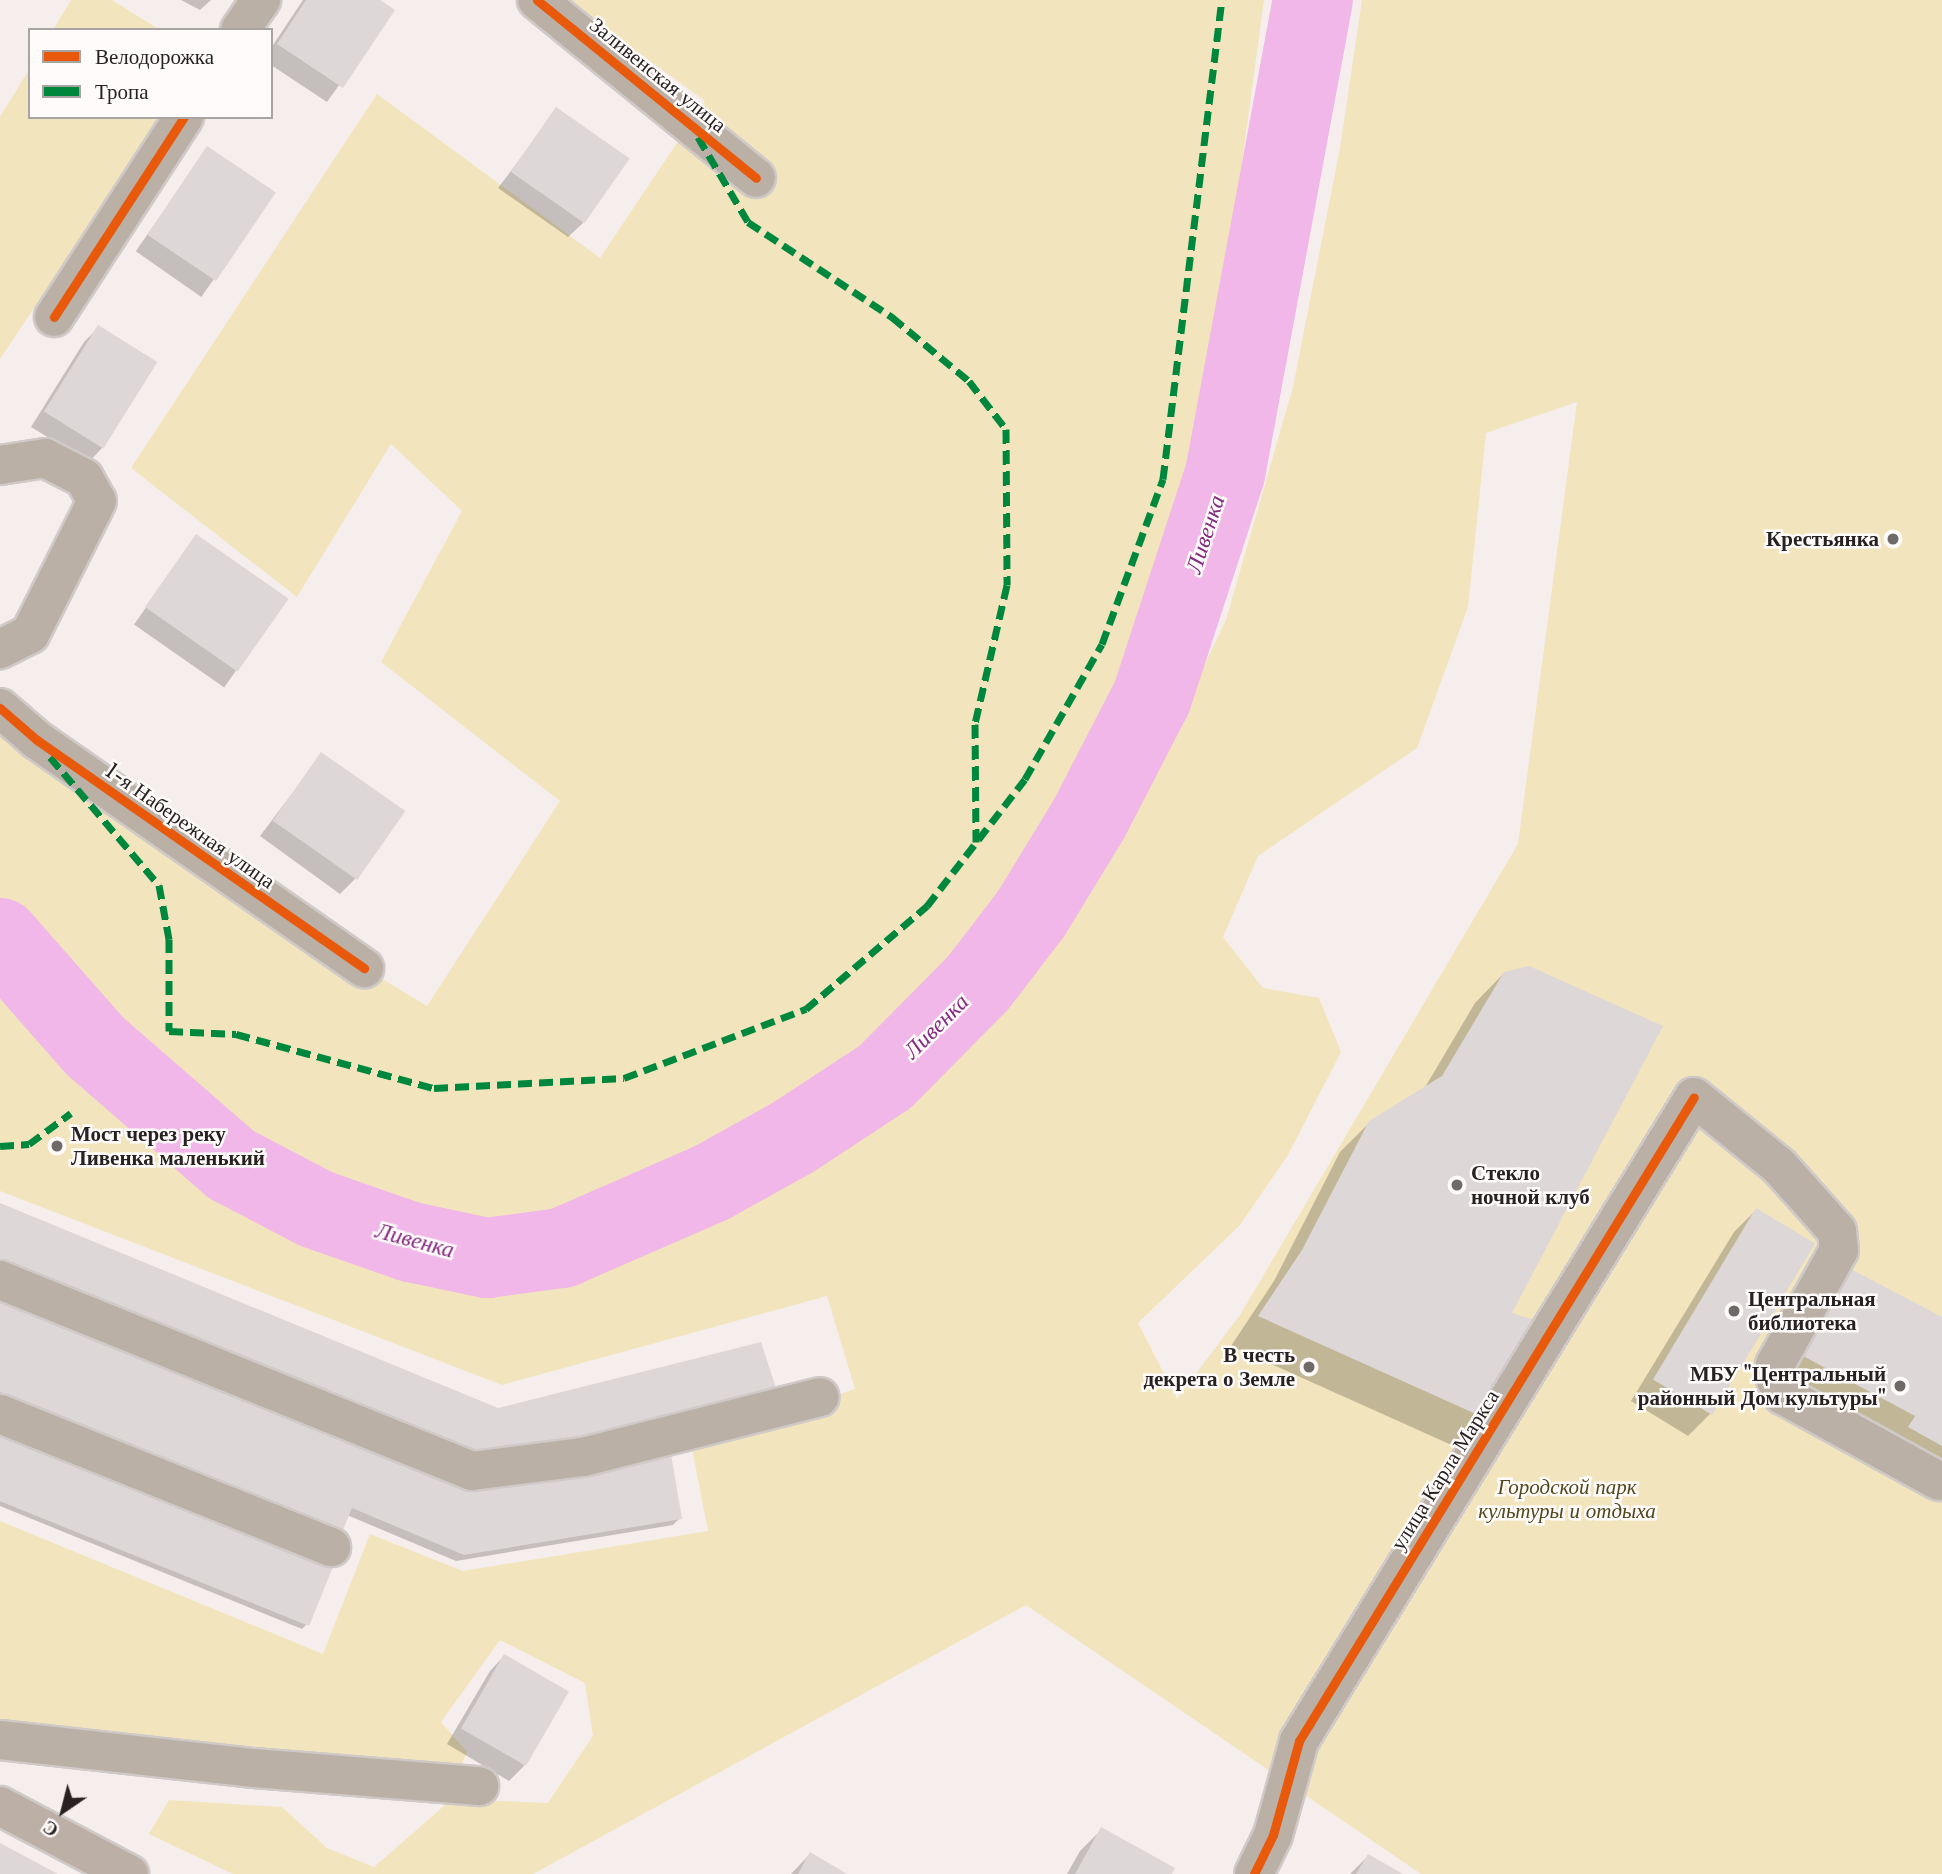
<!DOCTYPE html>
<meta charset="utf-8">
<style>
body{margin:0}
#map{position:relative;width:1942px;height:1874px;overflow:hidden;background:#f5eeec;font-family:"Libre Baskerville",serif}
div>[style]{position:absolute}
.green>*{inset:0;background:#f2e5bd}
.shadow>*{inset:0;background:#0003;transform-origin:0 0}
.river>*{height:80px;margin:-40px;padding:0 40px;transform-origin:40px;border-radius:40px;background:#f0b7e8}
.building>*{inset:0;background:#ddd7d7;transform-origin:0 0}
.roads{filter:drop-shadow(2px 0 #cfcac8) drop-shadow(-2px 0 #cfcac8) drop-shadow(0 2px #cfcac8) drop-shadow(0 -2px #cfcac8)}
.minor>*{height:38px;margin:-19px;padding:0 19px;transform-origin:19px;border-radius:19px;background:#bab0a6}
.major>*{height:38px;margin:-19px;padding:0 19px;transform-origin:19px;border-radius:19px;background:#bcb0a6}
.quiet>*{height:7px;margin-top:-3.5px;transform-origin:0;background:repeating-linear-gradient(90deg,#00873e 0 14px,transparent 0 21px)}
.cycleway>*{height:9px;margin:-4.5px;padding:0 4.5px;transform-origin:4.5px;border-radius:4.5px;background:#e8590c}
.dots>*{width:19px;height:19px;translate:-50% -50%;box-sizing:border-box;border:4px solid #fefbfa;border-radius:50%}
span{translate:-50% -50%;white-space:nowrap;text-align:center;line-height:1.15;-webkit-text-stroke:5px #fefbfa;paint-order:stroke}
.street-label{font-size:21px;color:#272221}
.poi-label{font-size:21px;color:#272221;font-weight:700}
.right{translate:-100% -50%;text-align:right}
.left{translate:0 -50%;text-align:left}
.park-label{font-size:21px;color:#52471b;font-style:italic}
.water-label{font-size:23px;color:#842a80;font-style:italic}
.legend{position:absolute;left:28px;top:28px;width:245px;height:91px;box-sizing:border-box;background:#fefbfa;border:2px solid #a8a4a3;margin:0;padding:9px 12px;list-style:none;font-size:21px;color:#272221}
.legend li{display:flex;align-items:center;gap:14px;height:35px}
.legend b{width:35px;border:2px solid #a8a4a3}
.north{position:absolute;left:28px;top:1776px;width:70px;height:70px;-webkit-text-stroke:5px #fefbfa;paint-order:stroke;rotate:215deg;font-size:19px;font-weight:700;line-height:28px;text-align:center;color:#272221}
.north::after{content:'';display:block;margin:auto;width:24px;height:32px;background:#272221;clip-path:polygon(50% 0,100% 100%,50% 72%,0 100%)}
</style>
<div id="map">
<div class="green">
<i style="clip-path:polygon(71px 0,112px 0,160px 30px,53px 30px)"></i>
<i style="clip-path:polygon(566px 0,1264px 0,1225px 289px,1168px 550px,1074px 789px,1034px 873px,983px 936px,785px 1115px,642px 1190px,540px 1225px,457px 1219px,372px 1197px,273px 1155px,195px 1098px,170px 1059px,135px 1035px,0 899px,0 708px,364px 968px,427px 1006px,560px 801px,381px 662px,462px 511px,391px 444px,297px 597px,131px 468px,377px 94px,600px 258px,705px 101px)"></i>
<i style="clip-path:polygon(evenodd,1362px 0,1942px 0,1942px 1874px,1421px 1874px,1026px 1605px,533px 1874px,233px 1874px,149px 1834px,169px 1800px,282px 1807px,327px 1848px,374px 1867px,452px 1799px,548px 1803px,593px 1736px,585px 1683px,500px 1640px,441px 1722px,467px 1752px,457px 1775px,0 1732px,0 1521px,323px 1654px,370px 1534px,463px 1571px,708px 1531px,691px 1443px,855px 1389px,827px 1296px,502px 1385px,0 1191px,0 982px,119px 1108px,201px 1171px,285px 1225px,404px 1270px,526px 1290px,700px 1227px,898px 1101px,1001px 1008px,1063px 929px,1133px 796px,1172px 732px,1226px 620px,1293px 387px,1340px 148px,1362px 0,1577px 402px,1518px 844px,1240px 1315px,1177px 1399px,1138px 1323px,1240px 1225px,1288px 1155px,1341px 1052px,1319px 998px,1263px 988px,1223px 937px,1258px 856px,1417px 748px,1468px 607px,1486px 433px,1577px 402px)"></i>
<i style="clip-path:polygon(30px 68px,30px 117px,161px 117px,0 359px,0 117px)"></i>
</div>
<div class="shadow">
<i style="clip-path:polygon(181px 0,211px 0,200px 10px)"></i>
<i style="clip-path:polygon(303px 0,377px 0,393px 10px,327px 102px,271px 65px,271px 48px)"></i>
<i style="clip-path:polygon(557px 110px,583px 223px,568px 237px,498px 188px)"></i>
<i style="left:208px;top:148px;width:80px;height:126px;rotate:35deg"></i>
<i style="clip-path:polygon(98px 328px,156px 363px,103px 447px,89px 462px,31px 427px,84px 342px)"></i>
<i style="left:196px;top:536px;width:110px;height:108px;rotate:35deg"></i>
<i style="clip-path:polygon(322px 754px,355px 879px,340px 894px,260px 836px)"></i>
<i style="clip-path:polygon(1504px 973px,1509px 1314px,1485px 1418px,1456px 1447px,1231px 1346px,1274px 1281px,1340px 1152px,1370px 1122px,1424px 1089px,1475px 1003px)"></i>
<i style="clip-path:polygon(1756px 1210px,1710px 1414px,1688px 1436px,1631px 1401px,1734px 1232px)"></i>
<i style="clip-path:polygon(0 1297px,462px 1491px,680px 1518px,673px 1525px,456px 1561px,347px 1515px,0 1402px)"></i>
<i style="clip-path:polygon(1821px 1299px,1942px 1318px,1942px 1490px,1775px 1386px)"></i>
<i style="clip-path:polygon(0 1432px,331px 1568px,309px 1622px,302px 1629px,0 1506px)"></i>
<i style="clip-path:polygon(504px 1656px,524px 1766px,509px 1781px,447px 1744px,490px 1671px)"></i>
<i style="clip-path:polygon(1102px 1829px,1170px 1874px,1067px 1874px,1080px 1851px)"></i>
<i style="clip-path:polygon(810px 1854px,844px 1874px,791px 1874px)"></i>
<i style="clip-path:polygon(1368px 1856px,1399px 1874px,1350px 1874px)"></i>
</div>
<div class="river">
<i style="left:0;top:938px;width:144px;rotate:48.7deg"></i>
<i style="left:95px;top:1046px;width:181px;rotate:41deg"></i>
<i style="left:232px;top:1165px;width:95px;rotate:27.6deg"></i>
<i style="left:316px;top:1209px;width:101px;rotate:19.2deg"></i>
<i style="left:411px;top:1242px;width:78px;rotate:11.9deg"></i>
<i style="left:487px;top:1258px;width:76px;rotate:-7.6deg"></i>
<i style="left:562px;top:1248px;width:163px;rotate:-23.6deg"></i>
<i style="left:711px;top:1183px;width:93px;rotate:-29.1deg"></i>
<i style="left:792px;top:1138px;width:111px;rotate:-33.3deg"></i>
<i style="left:885px;top:1077px;width:132px;rotate:-45.3deg"></i>
<i style="left:978px;top:983px;width:87px;rotate:-52.5deg"></i>
<i style="left:1031px;top:914px;width:111px;rotate:-58.6deg"></i>
<i style="left:1089px;top:819px;width:137px;rotate:-62.7deg"></i>
<i style="left:1152px;top:697px;width:235px;rotate:-71.9deg"></i>
<i style="left:1225px;top:474px;width:482px;rotate:-79.5deg"></i>
</div>
<div class="building">
<i style="clip-path:polygon(306px 0,380px 0,395px 10px,343px 88px,277px 44px)"></i>
<i style="left:556px;top:107px;width:90px;height:79px;rotate:35deg"></i>
<i style="left:207px;top:146px;width:83px;height:107px;rotate:34deg"></i>
<i style="left:98px;top:325px;width:70px;height:102px;rotate:32deg"></i>
<i style="left:196px;top:534px;width:113px;height:89px;rotate:35deg"></i>
<i style="left:321px;top:752px;width:103px;height:84px;rotate:35deg"></i>
<i style="clip-path:polygon(1529px 966px,1663px 1026px,1512px 1313px,1544px 1323px,1487px 1419px,1258px 1316px,1302px 1250px,1369px 1121px,1442px 1076px,1504px 972px)"></i>
<i style="clip-path:polygon(0 1203px,498px 1408px,761px 1342px,779px 1397px,483px 1459px,0 1259px)"></i>
<i style="left:1756px;top:1208px;width:69px;height:200px;rotate:31deg"></i>
<i style="clip-path:polygon(1849px 1268px,1942px 1317px,1942px 1446px,1908px 1427px,1915px 1416px,1803px 1356px)"></i>
<i style="clip-path:polygon(0 1295px,462px 1489px,671px 1454px,682px 1519px,464px 1555px,352px 1508px,341px 1535px,0 1392px)"></i>
<i style="left:0;top:1430px;width:360px;height:66px;rotate:22deg"></i>
<i style="left:504px;top:1654px;width:75px;height:86px;rotate:30deg"></i>
<i style="clip-path:polygon(1101px 1827px,1175px 1868px,1172px 1874px,1075px 1874px)"></i>
<i style="clip-path:polygon(0 1843px,58px 1874px,0 1874px)"></i>
<i style="clip-path:polygon(810px 1852px,847px 1874px,798px 1874px)"></i>
<i style="clip-path:polygon(1368px 1854px,1403px 1874px,1356px 1874px)"></i>
</div>
<div class="roads">
<div class="minor">
<i style="left:537px;top:0;width:282px;rotate:39.1deg"></i>
<i style="left:240px;top:30px;width:37px;rotate:-55deg"></i>
<i style="left:54px;top:317px;width:239px;rotate:-57deg"></i>
<i style="left:0;top:465px;width:46px;rotate:-8.8deg"></i>
<i style="left:45px;top:458px;width:44px;rotate:27.1deg"></i>
<i style="left:84px;top:478px;width:26px;rotate:61deg"></i>
<i style="left:97px;top:501px;width:149px;rotate:116.7deg"></i>
<i style="left:30px;top:634px;width:34px;rotate:153deg"></i>
<i style="left:0;top:708px;width:49px;rotate:40.9deg"></i>
<i style="left:37px;top:740px;width:399px;rotate:34.9deg"></i>
<i style="left:0;top:1280px;width:509px;rotate:22.03deg"></i>
<i style="left:472px;top:1471px;width:112px;rotate:-7.2deg"></i>
<i style="left:583px;top:1457px;width:244px;rotate:-14.2deg"></i>
<i style="left:0;top:1414px;width:357px;rotate:21.9deg"></i>
<i style="left:0;top:1740px;width:256px;rotate:6.3deg"></i>
<i style="left:254px;top:1768px;width:226px;rotate:4.6deg"></i>
<i style="left:1254px;top:1874px;width:43px;rotate:-64deg"></i>
<i style="left:1273px;top:1835px;width:98px;rotate:-74.5deg"></i>
<i style="left:1299px;top:1741px;width:755px;rotate:-58.48deg"></i>
<i style="left:1694px;top:1097px;width:109px;rotate:39.1deg"></i>
<i style="left:1779px;top:1166px;width:87px;rotate:48.3deg"></i>
<i style="left:1837px;top:1231px;width:19px;rotate:84deg"></i>
<i style="left:1839px;top:1250px;width:132px;rotate:119.1deg"></i>
<i style="left:1775px;top:1365px;width:15px;rotate:86deg"></i>
<i style="left:1776px;top:1380px;width:17px;rotate:65deg"></i>
<i style="left:1783px;top:1395px;width:178px;rotate:28.9deg"></i>
</div>
<div class="major">
<i style="left:0;top:1806px;width:146px;rotate:27.8deg"></i>
</div>
</div>
<div class="quiet">
<i style="left:698px;top:137px;width:99px;rotate:59.5deg"></i>
<i style="left:748px;top:222px;width:173px;rotate:33.4deg"></i>
<i style="left:892px;top:317px;width:100px;rotate:39.7deg"></i>
<i style="left:969px;top:381px;width:61px;rotate:52.4deg"></i>
<i style="left:1006px;top:429px;width:156px;rotate:89.6deg"></i>
<i style="left:1007px;top:585px;width:143px;rotate:103deg"></i>
<i style="left:975px;top:724px;width:118px;rotate:89.5deg"></i>
<i style="left:50px;top:757px;width:168px;rotate:49.6deg"></i>
<i style="left:159px;top:885px;width:55px;rotate:79.5deg"></i>
<i style="left:169px;top:939px;width:92px;rotate:90deg"></i>
<i style="left:169px;top:1031px;width:67px;rotate:2.6deg"></i>
<i style="left:236px;top:1034px;width:205px;rotate:15.3deg"></i>
<i style="left:434px;top:1088px;width:190px;rotate:-3deg"></i>
<i style="left:624px;top:1078px;width:195px;rotate:-20.8deg"></i>
<i style="left:806px;top:1009px;width:159px;rotate:-40.4deg"></i>
<i style="left:927px;top:906px;width:160px;rotate:-52.3deg"></i>
<i style="left:1025px;top:779px;width:155px;rotate:-60.3deg"></i>
<i style="left:1102px;top:644px;width:176px;rotate:-69.7deg"></i>
<i style="left:1163px;top:479px;width:483px;rotate:-83deg"></i>
<i style="left:0;top:1146px;width:29px;rotate:-4deg"></i>
<i style="left:29px;top:1144px;width:52px;rotate:-36.4deg"></i>
</div>
<div class="cycleway">
<i style="left:537px;top:0;width:282px;rotate:39.1deg"></i>
<i style="left:54px;top:317px;width:239px;rotate:-57deg"></i>
<i style="left:0;top:708px;width:49px;rotate:40.9deg"></i>
<i style="left:37px;top:740px;width:399px;rotate:34.9deg"></i>
<i style="left:1254px;top:1874px;width:43px;rotate:-64deg"></i>
<i style="left:1273px;top:1835px;width:98px;rotate:-74.5deg"></i>
<i style="left:1299px;top:1741px;width:755px;rotate:-58.48deg"></i>
</div>
<div class="dots">
<i style="left:1893px;top:539px;background:#6f6968"></i>
<i style="left:57px;top:1146px;background:#6f6968"></i>
<i style="left:1457px;top:1185px;background:#6f6968"></i>
<i style="left:1734px;top:1311px;background:#6f6968"></i>
<i style="left:1309px;top:1367px;background:#6f6968"></i>
<i style="left:1900px;top:1386px;background:#6f6968"></i>
</div>
<div class="street-label">
<span style="left:658px;top:75px;rotate:39deg">Заливенская улица</span>
<span style="left:190px;top:826px;rotate:35deg">1-я Набережная улица</span>
<span style="left:1445px;top:1470px;rotate:-58deg">улица Карла Маркса</span>
</div>
<div class="poi-label">
<span class="right" style="left:1879px;top:539px">Крестьянка</span>
<span class="left" style="left:71px;top:1146px">Мост через реку<br>Ливенка маленький</span>
<span class="left" style="left:1471px;top:1185px">Стекло<br>ночной клуб</span>
<span class="left" style="left:1748px;top:1311px">Центральная<br>библиотека</span>
<span class="right" style="left:1295px;top:1367px">В честь<br>декрета о Земле</span>
<span class="right" style="left:1886px;top:1386px">МБУ "Центральный<br>районный Дом культуры"</span>
</div>
<div class="park-label">
<span style="left:1567px;top:1499px">Городской парк<br>культуры и отдыха</span>
</div>
<div class="water-label">
<span style="left:1205px;top:534px;rotate:-72deg">Ливенка</span>
<span style="left:936px;top:1026px;rotate:-45deg">Ливенка</span>
<span style="left:415px;top:1240px;rotate:15deg">Ливенка</span>
</div>
<ul class="legend">
<li><b style="height:9px;background:#e8590c"></b>Велодорожка</li>
<li><b style="height:9px;background:#00873e"></b>Тропа</li>
</ul>
<div class="north">С</div>
</div>
